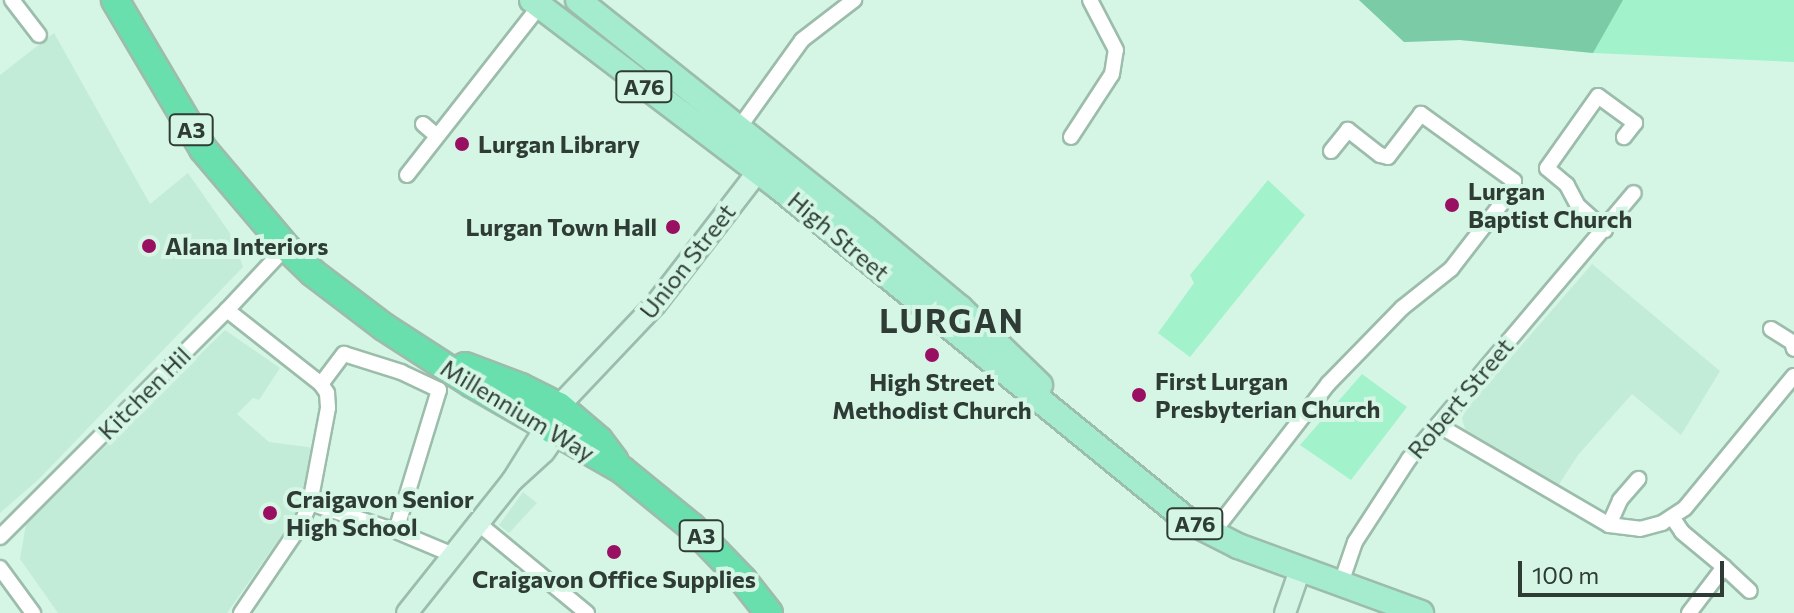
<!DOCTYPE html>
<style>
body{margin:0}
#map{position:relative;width:1794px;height:613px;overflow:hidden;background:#d5f6e5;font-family:Commissioner,sans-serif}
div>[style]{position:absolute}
.built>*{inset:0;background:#c3ecd8}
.green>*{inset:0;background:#a2f2cc}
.forest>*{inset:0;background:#7bcba7}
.roads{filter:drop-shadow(2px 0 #9cbcac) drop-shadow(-2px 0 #9cbcac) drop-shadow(0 2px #9cbcac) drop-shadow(0 -2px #9cbcac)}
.street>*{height:14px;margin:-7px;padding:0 7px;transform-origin:7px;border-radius:7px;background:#fff}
.secondary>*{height:20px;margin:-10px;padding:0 10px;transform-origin:10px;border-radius:10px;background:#d2f5e6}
.primary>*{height:24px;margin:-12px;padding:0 12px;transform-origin:12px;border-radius:12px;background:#a5ecce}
.highway>*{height:26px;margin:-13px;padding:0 13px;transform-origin:13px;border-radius:13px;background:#69dfad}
.dots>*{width:22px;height:22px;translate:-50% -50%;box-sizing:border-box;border:4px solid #d5f6e5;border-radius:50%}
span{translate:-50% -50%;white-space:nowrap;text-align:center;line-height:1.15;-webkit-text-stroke:8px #d5f6e5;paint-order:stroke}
.shield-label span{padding:2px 6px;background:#d5f6e5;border:2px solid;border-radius:6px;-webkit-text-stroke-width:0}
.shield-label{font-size:22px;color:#2f3c35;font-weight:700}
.poi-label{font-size:24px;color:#2f3c35;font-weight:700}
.left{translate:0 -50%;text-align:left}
.right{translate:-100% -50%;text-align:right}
.street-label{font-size:24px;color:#2f3c35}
.district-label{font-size:32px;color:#2f3c35;font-weight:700;letter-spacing:2px}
.scale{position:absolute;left:1518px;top:561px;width:206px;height:36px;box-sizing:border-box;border:4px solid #2f3c35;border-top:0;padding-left:10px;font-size:24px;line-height:28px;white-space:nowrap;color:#2f3c35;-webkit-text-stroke:6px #d5f6e5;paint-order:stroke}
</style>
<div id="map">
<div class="built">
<i style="clip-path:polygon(54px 33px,150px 204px,188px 173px,234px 239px,243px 267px,39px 479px,0 513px,0 75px)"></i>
<i style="clip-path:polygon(1592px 264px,1720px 371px,1681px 435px,1632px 394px,1578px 455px,1558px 486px,1466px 433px,1462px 418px,1468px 407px)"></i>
<i style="clip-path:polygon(225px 330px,280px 368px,259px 400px,253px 398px,237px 414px,269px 442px,315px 448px,298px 512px,227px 613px,58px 613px,20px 559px,26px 524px)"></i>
<i style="clip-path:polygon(523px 492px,537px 503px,509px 533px,499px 525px)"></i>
</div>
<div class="green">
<i style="clip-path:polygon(1359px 0,1794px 0,1794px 62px,1593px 53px,1460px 40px,1404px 42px)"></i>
<i style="clip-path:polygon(1268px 180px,1305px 215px,1190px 357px,1158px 333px,1194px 283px,1190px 275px)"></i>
<i style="clip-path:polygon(1362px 374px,1407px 407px,1351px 480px,1300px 445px)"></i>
</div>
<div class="forest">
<i style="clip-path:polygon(1359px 0,1623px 0,1593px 53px,1460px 40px,1404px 42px)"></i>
</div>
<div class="roads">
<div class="street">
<i style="left:12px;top:0;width:44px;rotate:52.4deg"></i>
<i style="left:423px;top:124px;width:18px;rotate:41deg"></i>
<i style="left:736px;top:132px;width:113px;rotate:-54.3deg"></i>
<i style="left:802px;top:40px;width:66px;rotate:-37.6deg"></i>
<i style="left:1071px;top:137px;width:75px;rotate:-56.9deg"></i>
<i style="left:1112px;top:74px;width:24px;rotate:-81deg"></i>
<i style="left:1116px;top:50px;width:56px;rotate:-117.5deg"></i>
<i style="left:407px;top:175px;width:219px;rotate:-51.9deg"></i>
<i style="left:1605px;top:230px;width:36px;rotate:-138deg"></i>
<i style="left:1578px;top:206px;width:24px;rotate:-118deg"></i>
<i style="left:1567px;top:185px;width:26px;rotate:-140deg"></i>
<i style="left:1547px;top:168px;width:88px;rotate:-54.7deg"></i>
<i style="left:1598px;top:96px;width:46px;rotate:36.1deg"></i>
<i style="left:1635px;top:123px;width:18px;rotate:128deg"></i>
<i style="left:227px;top:310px;width:120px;rotate:38.2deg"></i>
<i style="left:321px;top:384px;width:11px;rotate:56deg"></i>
<i style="left:327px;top:393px;width:15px;rotate:86deg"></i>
<i style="left:328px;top:408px;width:97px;rotate:100.7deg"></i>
<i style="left:310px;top:503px;width:25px;rotate:113deg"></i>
<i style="left:300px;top:526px;width:105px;rotate:124.1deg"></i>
<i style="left:1771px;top:329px;width:25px;rotate:32deg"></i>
<i style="left:1792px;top:342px;width:7px;rotate:74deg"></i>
<i style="left:321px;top:384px;width:38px;rotate:-53deg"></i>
<i style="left:344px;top:354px;width:60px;rotate:17.5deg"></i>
<i style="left:401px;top:372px;width:42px;rotate:25.3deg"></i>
<i style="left:439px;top:390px;width:147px;rotate:107deg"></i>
<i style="left:1438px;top:425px;width:198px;rotate:30.3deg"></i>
<i style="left:1609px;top:525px;width:31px;rotate:7deg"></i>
<i style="left:1640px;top:529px;width:23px;rotate:-15deg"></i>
<i style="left:1662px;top:523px;width:27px;rotate:-33deg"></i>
<i style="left:1685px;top:508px;width:171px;rotate:-50.5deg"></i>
<i style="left:310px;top:503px;width:90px;rotate:18deg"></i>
<i style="left:396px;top:531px;width:62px;rotate:22.8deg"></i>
<i style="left:1672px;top:517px;width:18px;rotate:56deg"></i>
<i style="left:1682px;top:532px;width:55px;rotate:39.8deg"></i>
<i style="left:1724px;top:567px;width:58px;rotate:127.3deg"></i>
<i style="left:479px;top:524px;width:140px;rotate:39.5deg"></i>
<i style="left:1609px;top:525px;width:27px;rotate:-66deg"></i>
<i style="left:1620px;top:500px;width:28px;rotate:-49deg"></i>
<i style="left:1212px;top:534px;width:190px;rotate:-52.3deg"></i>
<i style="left:1328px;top:384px;width:106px;rotate:-45.8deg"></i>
<i style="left:1402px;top:308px;width:63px;rotate:-38.5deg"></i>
<i style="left:1451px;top:269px;width:95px;rotate:-52.3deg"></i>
<i style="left:1509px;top:194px;width:14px;rotate:-69deg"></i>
<i style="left:1514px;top:181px;width:115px;rotate:-144.2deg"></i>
<i style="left:1421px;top:114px;width:54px;rotate:127.5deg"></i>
<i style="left:1388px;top:157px;width:8px;rotate:-166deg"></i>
<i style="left:1380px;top:155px;width:41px;rotate:-142deg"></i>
<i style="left:1348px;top:130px;width:27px;rotate:129deg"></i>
<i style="left:0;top:537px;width:321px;rotate:-45deg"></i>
<i style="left:227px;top:310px;width:86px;rotate:-46.9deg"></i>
<i style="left:1724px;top:567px;width:35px;rotate:43deg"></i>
<i style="left:0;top:568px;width:56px;rotate:53.7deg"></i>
<i style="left:1341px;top:583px;width:43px;rotate:-71.1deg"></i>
<i style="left:1355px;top:542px;width:99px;rotate:-57deg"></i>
<i style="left:1409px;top:459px;width:348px;rotate:-49.8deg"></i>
</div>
<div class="secondary">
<i style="left:512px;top:481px;width:89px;rotate:-57.9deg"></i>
<i style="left:559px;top:406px;width:139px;rotate:-46.5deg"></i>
<i style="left:655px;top:305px;width:164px;rotate:-52.4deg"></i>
<i style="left:755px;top:175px;width:20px;rotate:-37deg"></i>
<i style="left:407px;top:613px;width:169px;rotate:-51.5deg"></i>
<i style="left:512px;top:481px;width:43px;rotate:-42.2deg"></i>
<i style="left:544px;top:452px;width:37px;rotate:-55deg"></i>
<i style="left:1285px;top:613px;width:46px;rotate:-70.8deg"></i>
</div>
<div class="primary">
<i style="left:532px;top:0;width:313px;rotate:37.2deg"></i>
<i style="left:781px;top:189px;width:524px;rotate:39.19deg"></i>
<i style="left:1187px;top:520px;width:57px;rotate:27deg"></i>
<i style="left:1238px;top:546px;width:195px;rotate:20.1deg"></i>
<i style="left:578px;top:0;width:367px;rotate:38.6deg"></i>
<i style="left:865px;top:229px;width:124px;rotate:39.7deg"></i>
<i style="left:960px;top:308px;width:111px;rotate:43.9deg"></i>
</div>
<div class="highway">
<i style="left:115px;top:0;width:173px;rotate:59.4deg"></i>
<i style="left:203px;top:149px;width:128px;rotate:49.7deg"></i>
<i style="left:286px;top:247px;width:37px;rotate:44deg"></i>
<i style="left:313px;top:273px;width:89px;rotate:37.3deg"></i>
<i style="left:384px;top:327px;width:105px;rotate:32.9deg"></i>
<i style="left:472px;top:384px;width:173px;rotate:29.8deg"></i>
<i style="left:622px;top:470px;width:90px;rotate:39.2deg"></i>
<i style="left:692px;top:527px;width:74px;rotate:46.1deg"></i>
<i style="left:743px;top:580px;width:42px;rotate:51.8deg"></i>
<i style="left:465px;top:366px;width:60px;rotate:20.6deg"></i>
<i style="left:521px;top:387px;width:42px;rotate:26.6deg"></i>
<i style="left:559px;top:406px;width:52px;rotate:40.4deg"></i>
<i style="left:599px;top:440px;width:26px;rotate:53deg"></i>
</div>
</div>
<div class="dots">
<i style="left:462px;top:144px;background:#990f62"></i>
<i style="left:1452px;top:205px;background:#990f62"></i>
<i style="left:673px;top:227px;background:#990f62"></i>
<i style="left:149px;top:246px;background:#990f62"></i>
<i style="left:932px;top:355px;background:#990f62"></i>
<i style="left:1139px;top:395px;background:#990f62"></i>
<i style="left:270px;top:513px;background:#990f62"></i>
<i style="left:614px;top:552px;background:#990f62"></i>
</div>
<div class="shield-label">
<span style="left:644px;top:87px">A76</span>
<span style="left:191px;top:130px">A3</span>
<span style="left:1195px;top:524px">A76</span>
<span style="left:701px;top:536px">A3</span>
</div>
<div class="poi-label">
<span class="left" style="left:478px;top:144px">Lurgan Library</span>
<span class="left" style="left:1468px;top:205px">Lurgan<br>Baptist Church</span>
<span class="right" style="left:657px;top:227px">Lurgan Town Hall</span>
<span class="left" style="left:165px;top:246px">Alana Interiors</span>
<span class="left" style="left:1155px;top:395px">First Lurgan<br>Presbyterian Church</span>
<span style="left:932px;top:396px">High Street<br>Methodist Church</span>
<span class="left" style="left:286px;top:513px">Craigavon Senior<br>High School</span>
<span style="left:614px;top:579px">Craigavon Office Supplies</span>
</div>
<div class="street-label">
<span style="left:839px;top:236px;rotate:40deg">High Street</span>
<span style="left:687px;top:261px;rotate:-52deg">Union Street</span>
<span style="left:144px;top:393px;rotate:-45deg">Kitchen Hil</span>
<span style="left:1460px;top:398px;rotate:-50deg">Robert Street</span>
<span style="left:518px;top:410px;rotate:31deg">Millennium Way</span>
</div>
<div class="district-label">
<span style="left:952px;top:320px">LURGAN</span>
</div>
<div class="scale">100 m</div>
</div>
